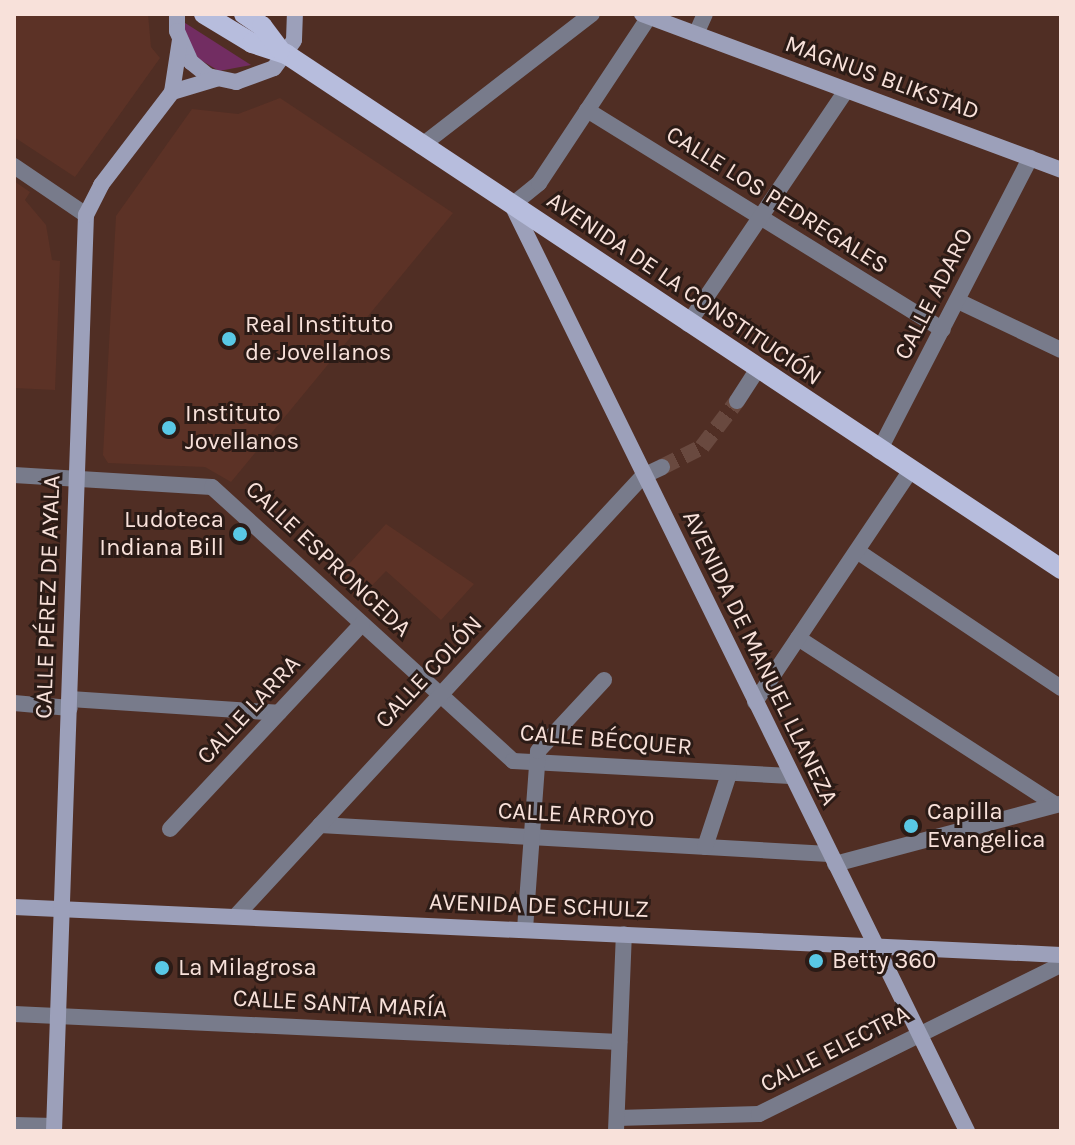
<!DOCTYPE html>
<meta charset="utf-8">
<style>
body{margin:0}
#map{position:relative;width:1075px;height:1145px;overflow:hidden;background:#502e24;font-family:Karla,sans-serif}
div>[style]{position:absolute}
.built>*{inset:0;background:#5c3226}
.green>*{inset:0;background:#722d62}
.street-tunnel>*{height:16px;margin-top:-8px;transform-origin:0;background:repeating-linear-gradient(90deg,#69493f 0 16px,transparent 0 24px)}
.street>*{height:16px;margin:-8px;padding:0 8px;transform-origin:8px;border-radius:8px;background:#787b8b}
.secondary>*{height:16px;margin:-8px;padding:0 8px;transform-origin:8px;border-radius:8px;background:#9ca0ba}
.primary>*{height:20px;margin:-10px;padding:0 10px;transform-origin:10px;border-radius:10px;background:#b7bddd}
.dots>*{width:22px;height:22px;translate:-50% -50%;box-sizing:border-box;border:4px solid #2b1b16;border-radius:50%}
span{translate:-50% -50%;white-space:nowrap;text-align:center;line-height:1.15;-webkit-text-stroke:6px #2b1b16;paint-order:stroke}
.street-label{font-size:24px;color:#f8e1da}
.poi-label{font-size:24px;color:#f8e1da}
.left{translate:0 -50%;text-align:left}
.right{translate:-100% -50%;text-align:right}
.frame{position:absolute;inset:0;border:16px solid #f8e1da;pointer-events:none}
</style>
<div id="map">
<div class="built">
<i style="clip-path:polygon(14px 14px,148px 14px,151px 47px,160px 58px,75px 177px,14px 137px)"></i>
<i style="clip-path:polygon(280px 98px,453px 213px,231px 482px,205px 467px,108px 463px,103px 455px,116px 216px,192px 109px,238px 114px)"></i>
<i style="clip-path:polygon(14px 181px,30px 192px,25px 200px,46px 225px,52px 260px,60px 261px,55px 390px,14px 388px)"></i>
<i style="clip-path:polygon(386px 524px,474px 584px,441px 620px,386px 571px,359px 599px,336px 578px)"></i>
</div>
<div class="green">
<i style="clip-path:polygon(182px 21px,251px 65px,219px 71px,199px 59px,187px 43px)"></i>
</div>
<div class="street-tunnel">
<i style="left:662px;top:467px;width:45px;rotate:-26.6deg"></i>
<i style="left:702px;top:447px;width:58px;rotate:-52.7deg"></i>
</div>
<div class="street">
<i style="left:696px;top:34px;width:22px;rotate:-66deg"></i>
<i style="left:587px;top:110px;width:418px;rotate:31.7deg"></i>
<i style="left:421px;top:146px;width:216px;rotate:-37.7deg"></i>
<i style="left:14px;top:166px;width:87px;rotate:34.2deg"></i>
<i style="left:512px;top:205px;width:35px;rotate:-39deg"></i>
<i style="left:539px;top:183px;width:199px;rotate:-56.5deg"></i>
<i style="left:958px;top:301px;width:114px;rotate:25.4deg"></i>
<i style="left:688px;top:324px;width:282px;rotate:-55.9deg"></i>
<i style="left:737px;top:401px;width:37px;rotate:-57deg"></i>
<i style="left:879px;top:451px;width:330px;rotate:-62.7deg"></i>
<i style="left:14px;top:475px;width:198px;rotate:3.5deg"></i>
<i style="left:212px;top:487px;width:407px;rotate:42.3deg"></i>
<i style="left:513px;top:761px;width:278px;rotate:3.1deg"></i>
<i style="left:857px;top:551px;width:246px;rotate:33.9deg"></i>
<i style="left:798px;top:638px;width:307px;rotate:32.9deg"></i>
<i style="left:70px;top:699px;width:209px;rotate:3.8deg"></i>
<i style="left:755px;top:702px;width:280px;rotate:-56.1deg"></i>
<i style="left:14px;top:703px;width:56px;rotate:5.1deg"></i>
<i style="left:320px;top:825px;width:510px;rotate:3.26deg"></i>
<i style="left:170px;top:829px;width:281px;rotate:-46.9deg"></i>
<i style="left:705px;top:847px;width:77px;rotate:-71.8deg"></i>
<i style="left:835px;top:864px;width:234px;rotate:-14.9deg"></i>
<i style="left:235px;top:917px;width:601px;rotate:-47.23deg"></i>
<i style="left:643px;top:476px;width:21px;rotate:-25deg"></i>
<i style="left:525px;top:929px;width:178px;rotate:-85.8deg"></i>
<i style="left:538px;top:751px;width:97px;rotate:-47.1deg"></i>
<i style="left:14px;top:1014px;width:606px;rotate:2.65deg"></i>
<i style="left:617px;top:1118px;width:142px;rotate:-1.6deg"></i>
<i style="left:759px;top:1114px;width:337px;rotate:-26.3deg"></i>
<i style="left:14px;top:1125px;width:40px;rotate:1.4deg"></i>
<i style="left:616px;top:1131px;width:197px;rotate:-87.7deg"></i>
</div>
<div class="secondary">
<i style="left:177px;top:14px;width:17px;rotate:90deg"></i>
<i style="left:177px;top:31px;width:34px;rotate:66deg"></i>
<i style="left:191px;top:62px;width:22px;rotate:39deg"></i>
<i style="left:208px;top:76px;width:29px;rotate:12deg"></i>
<i style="left:236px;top:82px;width:40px;rotate:-20.2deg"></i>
<i style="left:274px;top:68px;width:34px;rotate:-54deg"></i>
<i style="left:294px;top:40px;width:26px;rotate:-88deg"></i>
<i style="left:642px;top:14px;width:447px;rotate:20.4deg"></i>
<i style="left:172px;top:92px;width:46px;rotate:-16.5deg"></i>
<i style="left:512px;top:205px;width:1032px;rotate:63.83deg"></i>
<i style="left:14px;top:907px;width:1048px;rotate:2.62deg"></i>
<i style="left:54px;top:1131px;width:917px;rotate:-88deg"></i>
<i style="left:86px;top:215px;width:34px;rotate:-63deg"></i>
<i style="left:101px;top:185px;width:117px;rotate:-52.6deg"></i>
<i style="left:172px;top:92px;width:53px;rotate:-81.3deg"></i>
</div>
<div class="primary">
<i style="left:204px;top:14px;width:56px;rotate:31.1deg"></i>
<i style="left:252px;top:43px;width:36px;rotate:18deg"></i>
<i style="left:286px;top:54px;width:931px;rotate:33.6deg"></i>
<i style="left:244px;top:14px;width:22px;rotate:34deg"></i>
<i style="left:262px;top:26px;width:30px;rotate:53deg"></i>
</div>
<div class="dots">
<i style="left:229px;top:339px;background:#59c8e5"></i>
<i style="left:169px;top:428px;background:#59c8e5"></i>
<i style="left:240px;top:534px;background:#59c8e5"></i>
<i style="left:911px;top:826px;background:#59c8e5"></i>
<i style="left:816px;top:961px;background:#59c8e5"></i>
<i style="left:162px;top:968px;background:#59c8e5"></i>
</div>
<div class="street-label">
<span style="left:882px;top:78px;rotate:20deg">MAGNUS BLIKSTAD</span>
<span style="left:777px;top:200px;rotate:32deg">CALLE LOS PEDREGALES</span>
<span style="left:684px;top:289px;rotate:34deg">AVENIDA DE LA CONSTITUCIÓN</span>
<span style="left:934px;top:294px;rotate:-63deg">CALLE ADARO</span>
<span style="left:328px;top:559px;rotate:43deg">CALLE ESPRONCEDA</span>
<span style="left:48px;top:597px;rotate:-88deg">CALLE PÉREZ DE AYALA</span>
<span style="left:760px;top:658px;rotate:64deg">AVENIDA DE MANUEL LLANEZA</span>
<span style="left:429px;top:672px;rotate:-47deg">CALLE COLÓN</span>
<span style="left:249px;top:710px;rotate:-47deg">CALLE LARRA</span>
<span style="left:606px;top:740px;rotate:5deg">CALLE BÉCQUER</span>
<span style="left:576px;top:815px;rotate:3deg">CALLE ARROYO</span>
<span style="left:539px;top:906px;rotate:2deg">AVENIDA DE SCHULZ</span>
<span style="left:340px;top:1004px;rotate:3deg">CALLE SANTA MARÍA</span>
<span style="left:835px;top:1049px;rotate:-27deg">CALLE ELECTRA</span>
</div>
<div class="poi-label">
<span class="left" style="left:245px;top:339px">Real Instituto<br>de Jovellanos</span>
<span class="left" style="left:185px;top:428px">Instituto<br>Jovellanos</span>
<span class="right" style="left:224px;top:534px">Ludoteca<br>Indiana Bill</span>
<span class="left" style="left:927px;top:826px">Capilla<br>Evangelica</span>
<span class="left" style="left:832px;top:961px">Betty 360</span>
<span class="left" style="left:178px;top:968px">La Milagrosa</span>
</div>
<div class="frame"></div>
</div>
